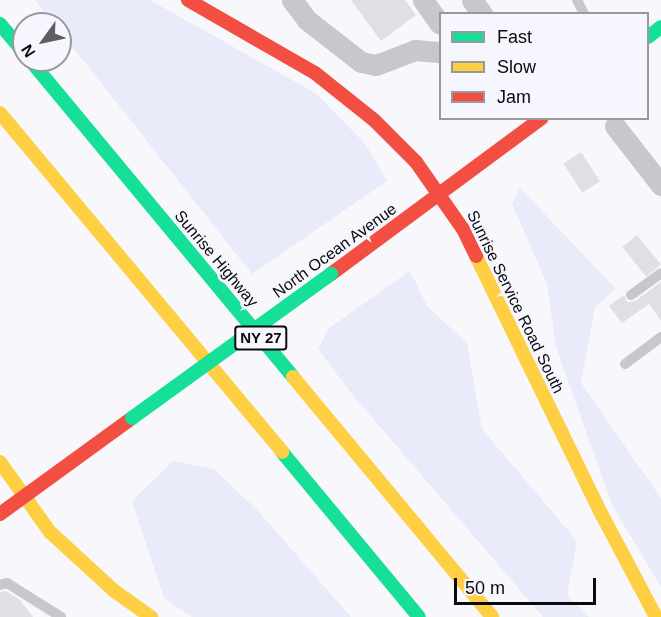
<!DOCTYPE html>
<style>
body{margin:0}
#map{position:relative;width:661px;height:617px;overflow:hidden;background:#f8f8fc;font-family:Helvetica,sans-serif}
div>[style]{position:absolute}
.green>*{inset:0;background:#e9eafa}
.building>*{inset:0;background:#e0e0e4;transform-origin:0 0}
.lane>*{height:10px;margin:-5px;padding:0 5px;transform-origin:5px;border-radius:5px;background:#c8c8cc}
.street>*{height:21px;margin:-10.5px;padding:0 10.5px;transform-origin:10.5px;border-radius:10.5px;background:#c8c8cc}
.fast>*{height:14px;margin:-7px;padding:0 7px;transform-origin:7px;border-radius:7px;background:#16e098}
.slow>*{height:14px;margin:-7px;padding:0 7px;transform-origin:7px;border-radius:7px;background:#ffcf43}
.jam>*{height:14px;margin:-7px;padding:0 7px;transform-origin:7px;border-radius:7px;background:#f24e42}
.fast-bridge>*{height:14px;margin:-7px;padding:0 7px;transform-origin:7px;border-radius:7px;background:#16e098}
span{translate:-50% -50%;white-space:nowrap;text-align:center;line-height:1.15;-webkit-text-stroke:6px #f6f7fe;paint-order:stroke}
.shield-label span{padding:2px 4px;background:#f6f7fe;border:2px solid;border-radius:4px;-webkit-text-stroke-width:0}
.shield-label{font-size:15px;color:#0b0b0e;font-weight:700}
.street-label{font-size:16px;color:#0b0b0e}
.legend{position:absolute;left:439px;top:12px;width:210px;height:108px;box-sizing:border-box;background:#f6f7fe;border:2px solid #98999e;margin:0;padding:8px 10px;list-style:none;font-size:18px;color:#0b0b0e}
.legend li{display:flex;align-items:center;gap:12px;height:30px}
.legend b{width:30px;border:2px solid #98999e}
.north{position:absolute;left:12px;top:12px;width:60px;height:60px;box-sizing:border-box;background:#f6f7fe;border:2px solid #98999e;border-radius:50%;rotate:237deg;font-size:16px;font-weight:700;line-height:24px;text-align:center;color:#0b0b0e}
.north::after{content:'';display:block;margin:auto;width:21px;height:27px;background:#5e5e61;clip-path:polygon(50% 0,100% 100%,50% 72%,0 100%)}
.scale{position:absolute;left:454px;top:578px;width:142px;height:27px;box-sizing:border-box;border:3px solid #0b0b0e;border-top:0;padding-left:8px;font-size:18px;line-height:21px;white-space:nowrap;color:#0b0b0e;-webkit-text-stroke:4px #f6f7fe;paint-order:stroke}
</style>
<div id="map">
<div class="green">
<i style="clip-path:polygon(35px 0,150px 0,317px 94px,366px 145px,387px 181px,252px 274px,60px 31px,60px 24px,54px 24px)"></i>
<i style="clip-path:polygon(520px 188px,616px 289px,595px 307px,581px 383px,661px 498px,661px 587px,612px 505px,556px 347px,547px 284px,512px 204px)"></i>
<i style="clip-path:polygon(410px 271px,427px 306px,467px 343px,482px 429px,577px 541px,567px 595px,589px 617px,543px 617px,351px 393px,318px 349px,329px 328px)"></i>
<i style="clip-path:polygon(173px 461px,214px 469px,258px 511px,351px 617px,192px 617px,164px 598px,132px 501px)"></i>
</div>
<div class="building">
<i style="clip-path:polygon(351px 0,405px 0,416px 15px,381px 41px)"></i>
<i style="left:581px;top:152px;width:35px;height:21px;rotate:57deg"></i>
<i style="left:637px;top:235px;width:38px;height:19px;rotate:51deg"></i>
<i style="clip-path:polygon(661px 282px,661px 321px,649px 304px,622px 323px,609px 306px,624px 295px,627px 302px,635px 301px)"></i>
<i style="clip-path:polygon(6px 591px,19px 599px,33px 617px,0 617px,0 592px)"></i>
</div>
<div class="lane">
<i style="left:577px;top:0;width:16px;rotate:63deg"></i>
<i style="left:631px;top:295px;width:37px;rotate:-36deg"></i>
<i style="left:625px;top:364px;width:45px;rotate:-36.9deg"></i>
<i style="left:0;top:585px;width:7px;rotate:-16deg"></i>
<i style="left:7px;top:583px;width:64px;rotate:32.2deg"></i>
</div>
<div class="street">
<i style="left:292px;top:0;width:25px;rotate:53deg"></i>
<i style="left:307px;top:20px;width:68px;rotate:37.9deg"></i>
<i style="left:361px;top:62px;width:15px;rotate:11deg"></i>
<i style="left:376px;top:65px;width:42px;rotate:-21deg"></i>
<i style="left:415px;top:50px;width:25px;rotate:5deg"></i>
<i style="left:423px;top:0;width:29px;rotate:55deg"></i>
<i style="left:472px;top:0;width:17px;rotate:54deg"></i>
<i style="left:615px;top:126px;width:75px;rotate:52.1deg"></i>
</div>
<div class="fast">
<i style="left:0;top:24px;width:38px;rotate:50deg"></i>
<i style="left:648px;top:37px;width:16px;rotate:-38deg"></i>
<i style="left:30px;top:60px;width:412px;rotate:50.3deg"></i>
<i style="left:282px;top:452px;width:214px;rotate:50.3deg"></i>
</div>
<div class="slow">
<i style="left:0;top:113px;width:441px;rotate:50.2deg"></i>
<i style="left:476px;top:256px;width:288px;rotate:64.1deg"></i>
<i style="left:602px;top:515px;width:115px;rotate:62.1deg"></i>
<i style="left:293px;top:377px;width:312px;rotate:50.3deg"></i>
<i style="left:0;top:462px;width:86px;rotate:54.5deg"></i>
<i style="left:50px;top:532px;width:86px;rotate:42.6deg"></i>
<i style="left:113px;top:590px;width:47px;rotate:35.4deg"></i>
</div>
<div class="jam">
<i style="left:188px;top:0;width:146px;rotate:29.9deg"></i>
<i style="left:315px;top:73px;width:75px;rotate:38.5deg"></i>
<i style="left:374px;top:120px;width:59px;rotate:45deg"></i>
<i style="left:416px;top:162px;width:82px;rotate:55deg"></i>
<i style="left:463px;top:229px;width:30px;rotate:64deg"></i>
<i style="left:331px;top:274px;width:262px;rotate:-36.5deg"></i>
<i style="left:0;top:514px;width:163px;rotate:-36deg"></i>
</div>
<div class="fast-bridge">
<i style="left:132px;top:418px;width:246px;rotate:-35.9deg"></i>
</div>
<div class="shield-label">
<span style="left:261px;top:338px">NY 27</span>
</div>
<div class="street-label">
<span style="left:335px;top:251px;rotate:-36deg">North Ocean Avenue</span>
<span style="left:216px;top:259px;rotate:50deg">Sunrise Highway</span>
<span style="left:515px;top:302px;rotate:64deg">Sunrise Service Road South</span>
</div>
<ul class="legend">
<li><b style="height:8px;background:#16e098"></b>Fast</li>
<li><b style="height:8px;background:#ffcf43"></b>Slow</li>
<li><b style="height:8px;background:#f24e42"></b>Jam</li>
</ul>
<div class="north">N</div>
<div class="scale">50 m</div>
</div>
